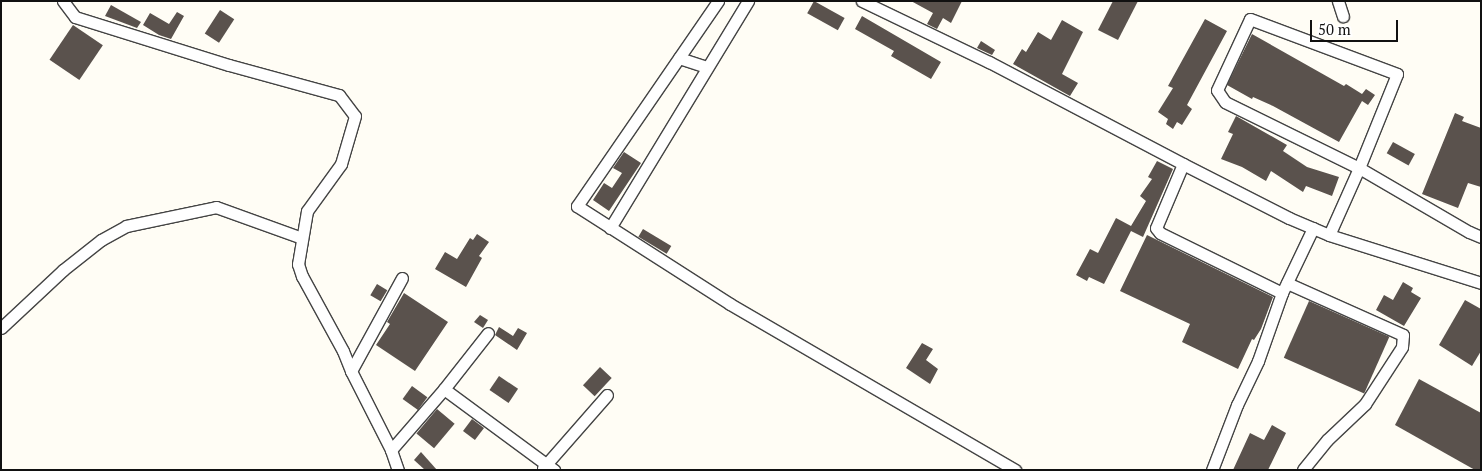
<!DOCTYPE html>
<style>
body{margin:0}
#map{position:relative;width:1482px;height:471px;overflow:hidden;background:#fffdf5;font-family:"PT Serif",serif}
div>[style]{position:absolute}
.building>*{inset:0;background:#5a524d;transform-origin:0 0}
.roads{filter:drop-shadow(1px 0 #444) drop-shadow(-1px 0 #444) drop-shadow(0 1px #444) drop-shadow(0 -1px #444)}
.minor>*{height:11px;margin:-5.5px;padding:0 5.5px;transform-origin:5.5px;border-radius:5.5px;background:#fff}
span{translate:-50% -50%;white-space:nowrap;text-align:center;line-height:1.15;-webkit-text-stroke:5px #fff;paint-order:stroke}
.frame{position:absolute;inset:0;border:2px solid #111;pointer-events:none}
.scale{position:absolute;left:1310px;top:20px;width:88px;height:22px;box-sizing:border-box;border:2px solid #111;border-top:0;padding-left:6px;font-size:15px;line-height:18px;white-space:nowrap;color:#111;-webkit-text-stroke:4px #fff;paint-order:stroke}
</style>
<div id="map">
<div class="building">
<i style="left:814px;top:1px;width:35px;height:14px;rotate:29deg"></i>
<i style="clip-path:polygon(911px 1px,962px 1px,951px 23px,943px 18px,937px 29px,927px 24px,933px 13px)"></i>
<i style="clip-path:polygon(1113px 1px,1138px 1px,1118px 40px,1098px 30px)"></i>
<i style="clip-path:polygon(111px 5px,141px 22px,137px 28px,105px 16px)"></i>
<i style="left:220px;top:10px;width:17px;height:28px;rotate:33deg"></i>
<i style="clip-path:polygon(177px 12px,184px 16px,171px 39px,159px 35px,143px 25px,150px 13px,169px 24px)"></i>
<i style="clip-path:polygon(862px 16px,941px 62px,931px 79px,891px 56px,894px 51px,855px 29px)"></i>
<i style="clip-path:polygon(1205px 19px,1227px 31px,1187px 105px,1192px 109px,1182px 125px,1177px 122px,1173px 129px,1166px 124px,1168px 119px,1158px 112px,1173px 88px,1168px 86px)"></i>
<i style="clip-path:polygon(1062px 20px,1083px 32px,1062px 74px,1078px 83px,1070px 96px,1013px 64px,1022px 49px,1026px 52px,1038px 32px,1051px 40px)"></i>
<i style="left:73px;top:25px;width:36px;height:42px;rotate:34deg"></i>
<i style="clip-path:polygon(1252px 34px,1344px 86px,1346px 84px,1362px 94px,1366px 89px,1375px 95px,1368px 105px,1362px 101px,1339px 142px,1273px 106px,1253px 97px,1252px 99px,1227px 85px)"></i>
<i style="clip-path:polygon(981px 41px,995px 50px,992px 55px,977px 48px)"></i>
<i style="clip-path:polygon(1455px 113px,1464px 117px,1462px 121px,1481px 128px,1481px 187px,1468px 183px,1458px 208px,1422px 194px)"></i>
<i style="clip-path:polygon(1236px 116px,1287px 145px,1283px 151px,1307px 167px,1339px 177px,1332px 196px,1306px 186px,1303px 192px,1271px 171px,1266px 181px,1242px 167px,1221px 159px,1233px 134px,1228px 132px)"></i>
<i style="left:1393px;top:142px;width:25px;height:13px;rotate:29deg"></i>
<i style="clip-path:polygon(624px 152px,641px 163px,609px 211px,593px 200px,604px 183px,612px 188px,622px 173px,613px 168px)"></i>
<i style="clip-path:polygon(1157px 161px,1173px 169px,1143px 237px,1131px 231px,1104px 284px,1089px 277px,1087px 281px,1076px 275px,1090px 249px,1098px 253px,1116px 218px,1131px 226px,1146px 201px,1140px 196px,1152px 179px,1148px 177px)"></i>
<i style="left:643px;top:229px;width:33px;height:9px;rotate:31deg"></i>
<i style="clip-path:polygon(477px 234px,489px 242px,479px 256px,482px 258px,466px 287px,435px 269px,445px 252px,457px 259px,470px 238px,473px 240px)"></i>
<i style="clip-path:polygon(1147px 235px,1273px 297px,1261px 329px,1254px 340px,1252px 339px,1238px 369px,1182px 342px,1190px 324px,1120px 291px)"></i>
<i style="clip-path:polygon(1403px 282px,1413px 288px,1411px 292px,1421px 298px,1404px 326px,1376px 310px,1384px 295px,1393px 300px)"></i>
<i style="left:377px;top:284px;width:12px;height:13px;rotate:31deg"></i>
<i style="clip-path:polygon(404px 293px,448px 322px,415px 371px,376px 345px,390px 324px,387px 322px)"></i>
<i style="clip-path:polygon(1465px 300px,1481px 309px,1481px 351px,1472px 366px,1439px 345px)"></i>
<i style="left:1309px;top:301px;width:88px;height:62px;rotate:24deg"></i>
<i style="clip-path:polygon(480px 315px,488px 320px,483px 328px,474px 322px)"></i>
<i style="clip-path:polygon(499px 327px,513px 336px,518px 328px,527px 333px,517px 350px,495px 335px)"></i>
<i style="clip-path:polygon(922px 343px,933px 349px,926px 360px,938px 369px,930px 384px,906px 368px)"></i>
<i style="left:600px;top:367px;width:16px;height:25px;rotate:43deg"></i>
<i style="left:499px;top:376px;width:23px;height:17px;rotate:34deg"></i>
<i style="clip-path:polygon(1419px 379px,1481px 413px,1481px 470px,1475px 470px,1395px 425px)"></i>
<i style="left:412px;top:386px;width:19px;height:16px;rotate:36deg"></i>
<i style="left:437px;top:409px;width:23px;height:32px;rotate:40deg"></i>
<i style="left:472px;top:419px;width:15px;height:15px;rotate:37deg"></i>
<i style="clip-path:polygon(1272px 425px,1286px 433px,1268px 470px,1233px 470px,1250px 433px,1264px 440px)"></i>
<i style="clip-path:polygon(421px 452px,437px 470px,425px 470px,414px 460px)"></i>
</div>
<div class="roads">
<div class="minor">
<i style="left:63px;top:1px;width:20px;rotate:53deg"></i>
<i style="left:75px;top:17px;width:161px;rotate:17.3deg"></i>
<i style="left:229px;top:65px;width:114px;rotate:15.3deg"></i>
<i style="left:339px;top:95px;width:26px;rotate:53deg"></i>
<i style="left:355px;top:116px;width:50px;rotate:106.3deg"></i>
<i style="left:341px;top:164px;width:58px;rotate:125.9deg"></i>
<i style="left:307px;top:211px;width:54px;rotate:99.6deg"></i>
<i style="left:298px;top:264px;width:13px;rotate:72deg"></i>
<i style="left:302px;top:276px;width:85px;rotate:61.3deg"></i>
<i style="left:343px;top:351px;width:22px;rotate:68deg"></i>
<i style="left:351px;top:371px;width:89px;rotate:63.1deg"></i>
<i style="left:391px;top:450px;width:21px;rotate:71deg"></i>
<i style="left:718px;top:1px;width:249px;rotate:124.5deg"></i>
<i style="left:577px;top:206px;width:182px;rotate:32.6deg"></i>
<i style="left:730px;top:304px;width:330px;rotate:30.2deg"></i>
<i style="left:862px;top:1px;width:141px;rotate:25.7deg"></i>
<i style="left:989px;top:62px;width:219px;rotate:27.7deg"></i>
<i style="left:1183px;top:164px;width:119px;rotate:27deg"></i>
<i style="left:1289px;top:218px;width:43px;rotate:23deg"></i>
<i style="left:1338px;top:1px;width:16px;rotate:72deg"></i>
<i style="left:679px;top:58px;width:29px;rotate:18deg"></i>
<i style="left:1183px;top:164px;width:69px;rotate:112.9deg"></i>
<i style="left:1156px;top:228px;width:6px;rotate:51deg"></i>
<i style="left:1160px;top:233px;width:136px;rotate:26.2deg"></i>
<i style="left:610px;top:228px;width:266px;rotate:-58.7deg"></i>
<i style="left:1481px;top:237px;width:13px;rotate:-157deg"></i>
<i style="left:1469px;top:232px;width:127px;rotate:-149.8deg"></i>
<i style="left:1359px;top:168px;width:149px;rotate:-153.8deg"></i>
<i style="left:1225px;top:102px;width:14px;rotate:-124deg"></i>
<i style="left:1217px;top:90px;width:78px;rotate:-65.1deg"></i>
<i style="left:1250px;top:19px;width:157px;rotate:20.5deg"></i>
<i style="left:1397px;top:74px;width:101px;rotate:112deg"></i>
<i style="left:1359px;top:168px;width:73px;rotate:114.1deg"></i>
<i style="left:1329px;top:235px;width:159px;rotate:17.5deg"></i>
<i style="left:1287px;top:283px;width:127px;rotate:24.1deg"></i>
<i style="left:1403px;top:335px;width:12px;rotate:95deg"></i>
<i style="left:1402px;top:347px;width:68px;rotate:123deg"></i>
<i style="left:1365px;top:404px;width:52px;rotate:136.5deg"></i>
<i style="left:1327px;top:440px;width:38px;rotate:129deg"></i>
<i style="left:1px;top:328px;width:85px;rotate:-43.1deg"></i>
<i style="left:63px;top:270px;width:48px;rotate:-38.3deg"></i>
<i style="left:101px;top:240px;width:29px;rotate:-29deg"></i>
<i style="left:126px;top:226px;width:92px;rotate:-11.9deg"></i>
<i style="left:216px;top:207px;width:91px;rotate:19.8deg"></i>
<i style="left:351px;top:371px;width:106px;rotate:-61.3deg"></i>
<i style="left:444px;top:389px;width:137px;rotate:36.4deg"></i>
<i style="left:391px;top:450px;width:81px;rotate:-49deg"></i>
<i style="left:444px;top:389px;width:71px;rotate:-51.8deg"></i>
<i style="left:543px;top:468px;width:97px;rotate:-48.8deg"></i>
<i style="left:1212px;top:470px;width:70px;rotate:-69deg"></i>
<i style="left:1237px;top:405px;width:49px;rotate:-64.5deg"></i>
<i style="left:1258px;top:361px;width:72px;rotate:-70.6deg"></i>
<i style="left:1282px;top:293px;width:72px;rotate:-64.5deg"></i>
</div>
</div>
<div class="frame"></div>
<div class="scale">50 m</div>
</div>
